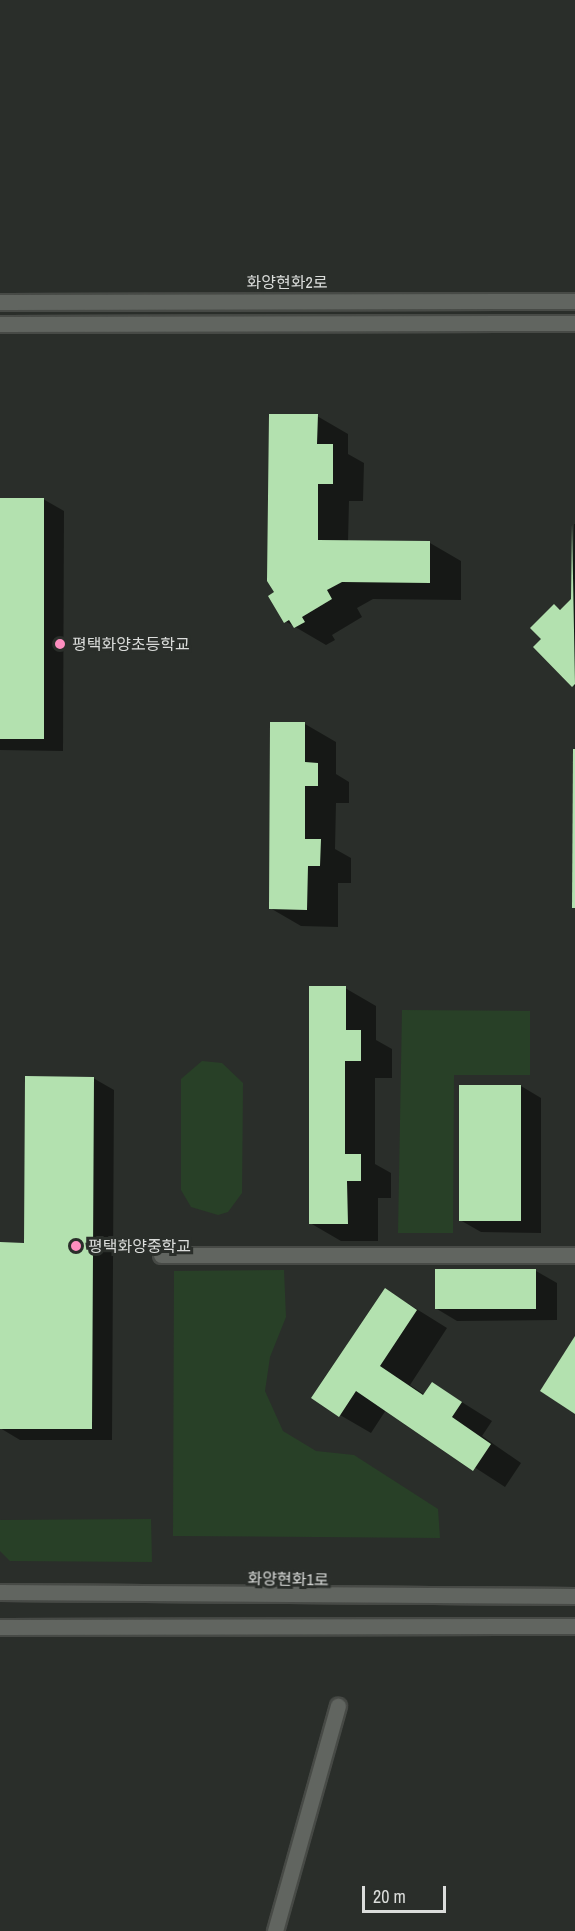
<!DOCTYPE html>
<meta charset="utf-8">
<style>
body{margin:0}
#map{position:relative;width:575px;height:1931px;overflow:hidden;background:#2a2e2a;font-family:"Archivo Narrow","Noto Sans KR",sans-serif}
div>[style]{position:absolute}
.green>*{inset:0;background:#284027}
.shadow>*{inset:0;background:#0007}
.building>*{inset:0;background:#b3e1af;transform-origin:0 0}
.roads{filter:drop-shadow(2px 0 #474a46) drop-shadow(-2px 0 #474a46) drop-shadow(0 2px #474a46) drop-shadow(0 -2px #474a46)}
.minor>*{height:15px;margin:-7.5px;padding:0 7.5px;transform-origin:7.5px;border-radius:7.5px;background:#616560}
.dots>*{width:16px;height:16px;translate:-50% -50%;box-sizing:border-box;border:3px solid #2a2e2a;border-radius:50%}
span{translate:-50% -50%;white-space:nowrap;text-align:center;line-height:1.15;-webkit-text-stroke:6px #2a2e2a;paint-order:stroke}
.street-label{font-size:16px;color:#dbdddb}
.poi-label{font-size:16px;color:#dbdddb}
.left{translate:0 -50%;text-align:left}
.scale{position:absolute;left:362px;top:1886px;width:84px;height:27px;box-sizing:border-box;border:3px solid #dbdddb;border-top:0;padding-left:8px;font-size:18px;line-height:21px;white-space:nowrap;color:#dbdddb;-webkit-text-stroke:4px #2a2e2a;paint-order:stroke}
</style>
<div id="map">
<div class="green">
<i style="clip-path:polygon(402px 1010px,530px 1011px,530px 1075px,454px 1075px,453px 1233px,398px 1233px)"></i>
<i style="clip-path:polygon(202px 1061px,222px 1063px,243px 1083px,242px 1193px,228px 1212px,218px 1215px,191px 1207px,181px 1190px,181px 1079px)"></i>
<i style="clip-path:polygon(284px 1270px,286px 1317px,270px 1357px,265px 1391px,283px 1431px,316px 1451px,354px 1455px,438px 1509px,440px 1538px,173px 1536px,174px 1271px)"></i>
<i style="clip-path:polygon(151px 1519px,152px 1562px,10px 1561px,0 1551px,0 1520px)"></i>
</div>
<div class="shadow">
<i style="clip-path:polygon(317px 416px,348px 434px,348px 454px,364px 463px,363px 501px,349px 501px,348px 542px,430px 543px,461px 561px,461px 600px,373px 599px,357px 608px,362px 617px,332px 635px,335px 640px,326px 645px,285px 621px,276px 593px)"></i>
<i style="clip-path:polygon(0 499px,43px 499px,64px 511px,63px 751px,0 750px)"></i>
<i style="clip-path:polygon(574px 524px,575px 524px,575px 687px,543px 639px,554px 606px,562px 610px,572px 599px)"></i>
<i style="clip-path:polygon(305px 724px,336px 742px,336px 774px,349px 782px,349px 803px,336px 803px,335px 849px,351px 858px,351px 883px,338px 883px,338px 927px,301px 926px,270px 908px)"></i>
<i style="clip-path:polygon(345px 988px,376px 1006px,376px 1040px,392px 1049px,392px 1078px,375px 1078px,375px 1164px,391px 1173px,391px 1198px,378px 1198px,378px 1241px,341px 1241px,310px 1223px)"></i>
<i style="clip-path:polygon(93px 1078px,114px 1090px,112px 1440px,20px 1440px,0 1428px,0 1244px,26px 1244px)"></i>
<i style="clip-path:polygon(521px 1086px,541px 1098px,541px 1233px,481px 1232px,460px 1220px)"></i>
<i style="clip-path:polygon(436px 1271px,536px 1271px,557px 1283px,557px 1320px,457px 1321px,437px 1309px)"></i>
<i style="clip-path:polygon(386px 1290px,447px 1328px,410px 1385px,425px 1395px,433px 1384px,492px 1421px,482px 1436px,521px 1463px,505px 1487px,386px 1410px,371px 1433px,340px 1415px)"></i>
</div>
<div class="building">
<i style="clip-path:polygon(269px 414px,318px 414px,317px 444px,333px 444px,333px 484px,318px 484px,318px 540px,430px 541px,430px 583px,342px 582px,327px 590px,332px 599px,302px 617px,305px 622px,294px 628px,289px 620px,284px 623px,268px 596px,274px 592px,267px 581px)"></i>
<i style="left:0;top:498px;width:44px;height:241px"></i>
<i style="clip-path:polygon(572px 523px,575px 684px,572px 687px,533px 647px,541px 639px,530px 628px,554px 604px,560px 610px,571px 599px)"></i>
<i style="clip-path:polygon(270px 722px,305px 722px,305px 762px,318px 763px,318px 786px,305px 786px,305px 839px,321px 839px,320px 866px,308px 866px,307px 910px,269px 909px)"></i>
<i style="clip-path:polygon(573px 749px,575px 749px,575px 908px,572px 908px)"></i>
<i style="clip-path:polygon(309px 986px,346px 986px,346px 1030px,361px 1030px,361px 1061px,345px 1061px,345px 1154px,361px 1154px,361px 1181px,347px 1181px,348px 1224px,309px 1224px)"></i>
<i style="clip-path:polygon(25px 1076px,94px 1077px,92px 1429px,0 1429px,0 1242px,24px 1243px)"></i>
<i style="left:459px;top:1085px;width:62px;height:136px"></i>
<i style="left:536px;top:1269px;width:40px;height:101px;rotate:90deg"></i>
<i style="clip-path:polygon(385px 1288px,417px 1310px,380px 1366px,423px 1395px,432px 1382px,462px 1402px,452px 1417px,491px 1444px,473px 1471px,356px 1391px,339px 1417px,311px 1398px)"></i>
<i style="clip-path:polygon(575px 1336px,575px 1414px,540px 1391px)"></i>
</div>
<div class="roads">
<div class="minor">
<i style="left:0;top:302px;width:575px;rotate:-0.1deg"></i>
<i style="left:0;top:324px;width:575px;rotate:-0.1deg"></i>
<i style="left:161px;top:1255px;width:414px"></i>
<i style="left:0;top:1592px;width:575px;rotate:0.4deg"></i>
<i style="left:0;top:1627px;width:575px;rotate:-0.1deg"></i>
<i style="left:275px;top:1931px;width:234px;rotate:-74.4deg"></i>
</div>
</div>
<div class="dots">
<i style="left:60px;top:644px;background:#fd8ebf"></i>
<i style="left:76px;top:1246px;background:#fd8ebf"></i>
</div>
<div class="street-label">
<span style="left:287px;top:282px">화양현화2로</span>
<span style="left:288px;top:1579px;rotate:1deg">화양현화1로</span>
</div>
<div class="poi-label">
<span class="left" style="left:72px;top:644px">평택화양초등학교</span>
<span class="left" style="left:88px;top:1246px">평택화양중학교</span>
</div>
<div class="scale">20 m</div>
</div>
